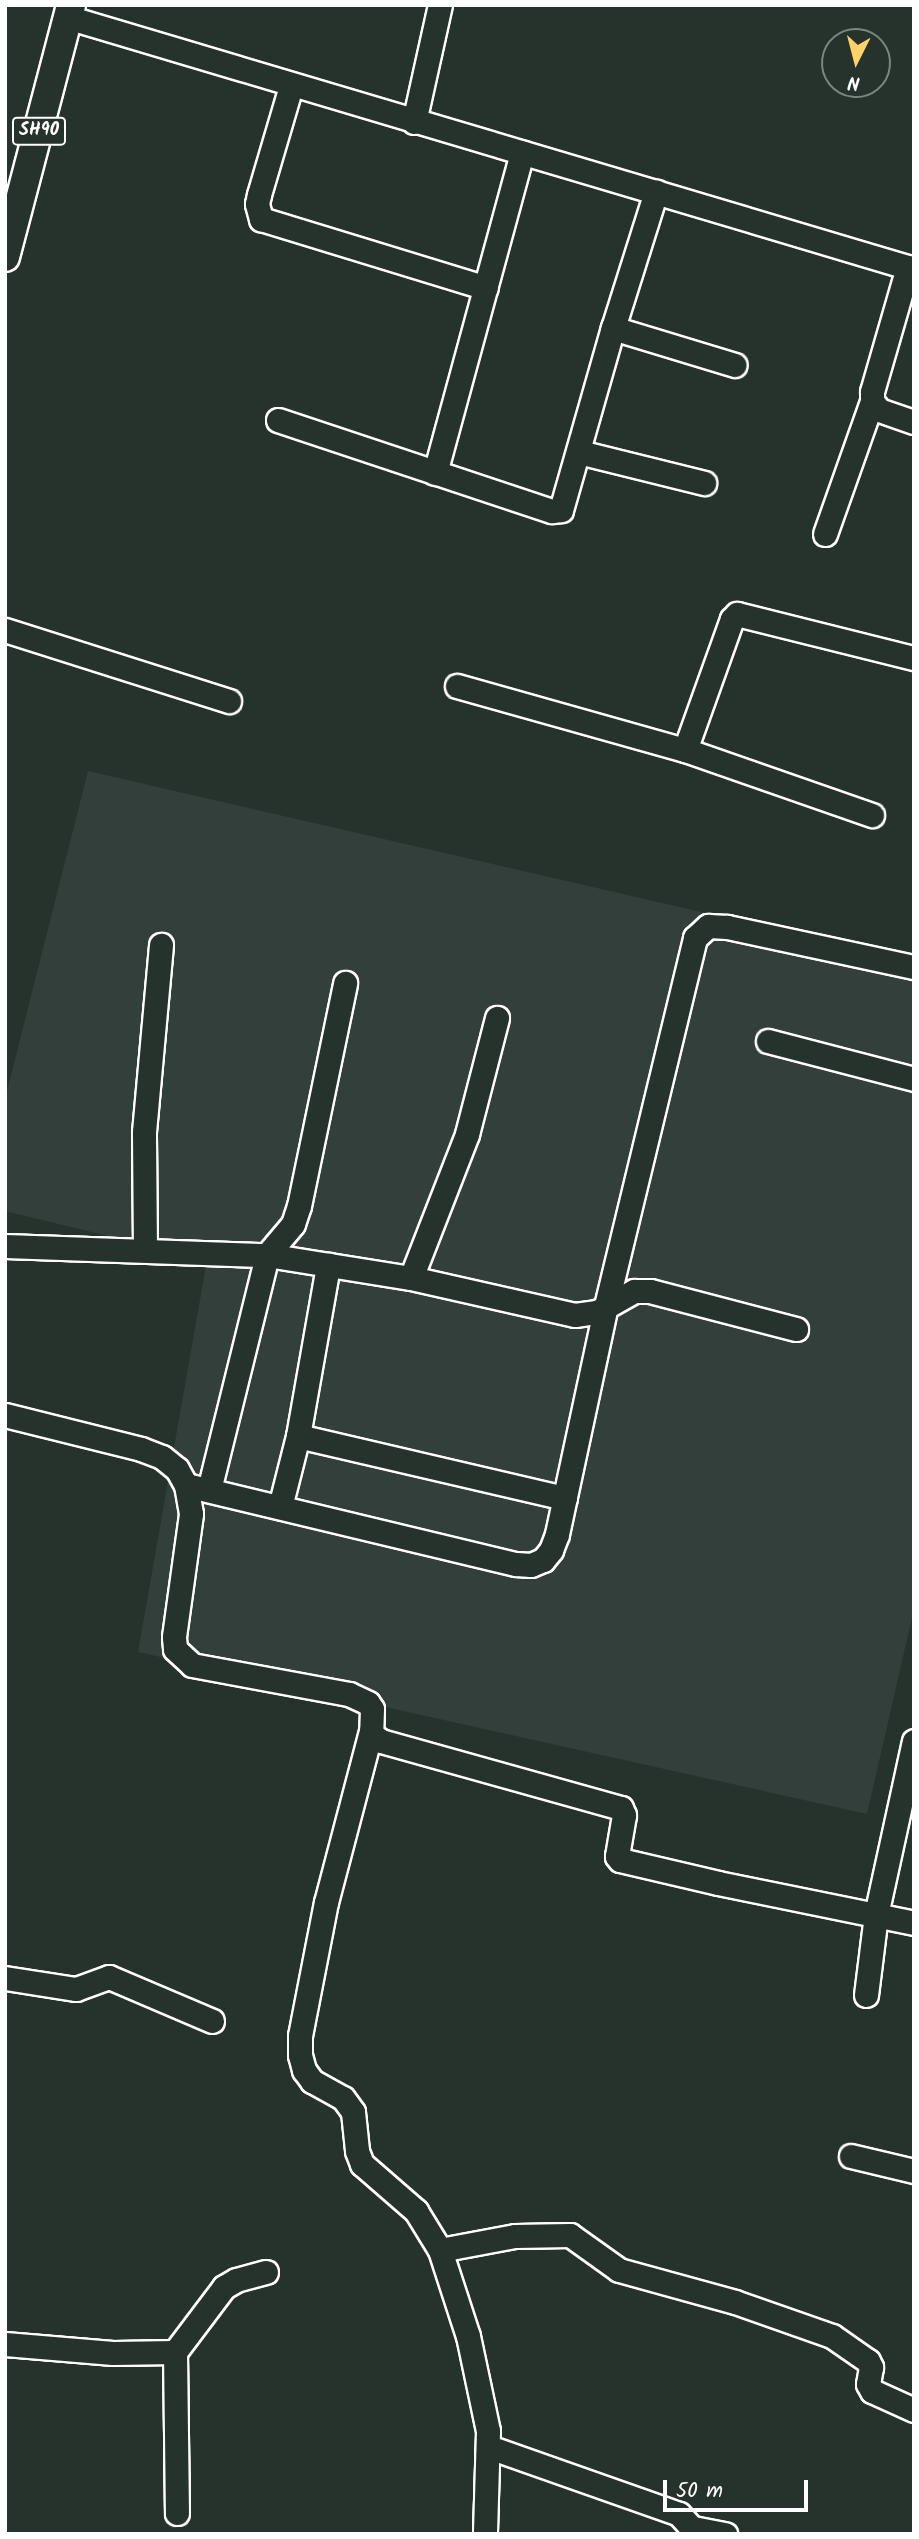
<!DOCTYPE html>
<style>
body{margin:0}
#map{position:relative;width:919px;height:2539px;overflow:hidden;background:#26332d;font-family:Kalam,sans-serif}
div>[style]{position:absolute}
.built>*{inset:0;background:#333f3a}
.roads{filter:drop-shadow(2px 0 #fff) drop-shadow(-2px 0 #fff) drop-shadow(0 2px #fff) drop-shadow(0 -2px #fff)}
.minor>*{height:23px;margin:-11.5px;padding:0 11.5px;transform-origin:11.5px;border-radius:11.5px;background:#26332d}
.major>*{height:28px;margin:-14px;padding:0 14px;transform-origin:14px;border-radius:14px;background:#26332d}
span{translate:-50% -50%;white-space:nowrap;text-align:center;line-height:1.15;-webkit-text-stroke:6px #26332d;paint-order:stroke}
.shield-label span{padding:2px 5px;background:#26332d;border:2px solid;border-radius:5px;-webkit-text-stroke-width:0}
.shield-label{font-size:18px;color:#fff;font-weight:700}
.frame{position:absolute;inset:0;border:7px solid #fff;pointer-events:none}
.north{position:absolute;left:821px;top:28px;width:70px;height:70px;box-sizing:border-box;background:#26332d;border:2px solid #7d8581;border-radius:50%;rotate:186deg;font-size:19px;font-weight:700;line-height:28px;text-align:center;color:#fff}
.north::after{content:'';display:block;margin:auto;width:24px;height:32px;background:#ffd166;clip-path:polygon(50% 0,100% 100%,50% 72%,0 100%)}
.scale{position:absolute;left:663px;top:2480px;width:145px;height:32px;box-sizing:border-box;border:4px solid #fff;border-top:0;padding-left:9px;font-size:21px;line-height:24px;white-space:nowrap;color:#fff;-webkit-text-stroke:5px #26332d;paint-order:stroke}
</style>
<div id="map">
<div class="built">
<i style="clip-path:polygon(88px 771px,914px 961px,914px 1609px,867px 1814px,138px 1652px,207px 1260px,5px 1211px,5px 1099px)"></i>
</div>
<div class="roads">
<div class="minor">
<i style="left:67px;top:17px;width:884px;rotate:16.57deg"></i>
<i style="left:291px;top:86px;width:114px;rotate:106.4deg"></i>
<i style="left:259px;top:195px;width:9px;rotate:103deg"></i>
<i style="left:257px;top:204px;width:16px;rotate:75deg"></i>
<i style="left:261px;top:219px;width:235px;rotate:17deg"></i>
<i style="left:414px;top:122px;width:120px;rotate:-77.5deg"></i>
<i style="left:908px;top:267px;width:130px;rotate:106.1deg"></i>
<i style="left:872px;top:392px;width:9px;rotate:90deg"></i>
<i style="left:872px;top:401px;width:11px;rotate:52deg"></i>
<i style="left:879px;top:410px;width:37px;rotate:19deg"></i>
<i style="left:613px;top:328px;width:127px;rotate:16.9deg"></i>
<i style="left:278px;top:420px;width:289px;rotate:18.4deg"></i>
<i style="left:552px;top:511px;width:9px;rotate:-6deg"></i>
<i style="left:561px;top:510px;width:189px;rotate:-74.1deg"></i>
<i style="left:613px;top:328px;width:143px;rotate:-72.5deg"></i>
<i style="left:579px;top:452px;width:129px;rotate:13.9deg"></i>
<i style="left:435px;top:473px;width:332px;rotate:-74.8deg"></i>
<i style="left:825px;top:534px;width:141px;rotate:-70.5deg"></i>
<i style="left:5px;top:630px;width:235px;rotate:17.6deg"></i>
<i style="left:457px;top:686px;width:237px;rotate:15.7deg"></i>
<i style="left:685px;top:750px;width:198px;rotate:19.2deg"></i>
<i style="left:685px;top:750px;width:139px;rotate:-70.3deg"></i>
<i style="left:732px;top:619px;width:7px;rotate:-45deg"></i>
<i style="left:737px;top:614px;width:182px;rotate:14deg"></i>
<i style="left:768px;top:1041px;width:151px;rotate:14.6deg"></i>
<i style="left:5px;top:1246px;width:262px;rotate:2deg"></i>
<i style="left:267px;top:1255px;width:146px;rotate:9.1deg"></i>
<i style="left:411px;top:1278px;width:168px;rotate:12.7deg"></i>
<i style="left:575px;top:1315px;width:22px;rotate:-8deg"></i>
<i style="left:597px;top:1312px;width:43px;rotate:-29.6deg"></i>
<i style="left:634px;top:1291px;width:16px"></i>
<i style="left:650px;top:1291px;width:151px;rotate:14.6deg"></i>
<i style="left:145px;top:1250px;width:118px;rotate:-90.5deg"></i>
<i style="left:144px;top:1132px;width:188px;rotate:-84.8deg"></i>
<i style="left:411px;top:1278px;width:155px;rotate:-68.7deg"></i>
<i style="left:467px;top:1134px;width:120px;rotate:-75.5deg"></i>
<i style="left:5px;top:1415px;width:140px;rotate:14deg"></i>
<i style="left:141px;top:1449px;width:22px;rotate:21deg"></i>
<i style="left:162px;top:1457px;width:19px;rotate:39deg"></i>
<i style="left:177px;top:1469px;width:18px;rotate:61deg"></i>
<i style="left:186px;top:1485px;width:29px;rotate:80deg"></i>
<i style="left:191px;top:1514px;width:124px;rotate:97.9deg"></i>
<i style="left:174px;top:1637px;width:12px;rotate:85deg"></i>
<i style="left:175px;top:1649px;width:23px;rotate:43deg"></i>
<i style="left:192px;top:1665px;width:160px;rotate:10.5deg"></i>
<i style="left:349px;top:1694px;width:21px;rotate:25deg"></i>
<i style="left:368px;top:1703px;width:7px;rotate:56deg"></i>
<i style="left:372px;top:1709px;width:25px;rotate:92deg"></i>
<i style="left:371px;top:1734px;width:12px;rotate:35deg"></i>
<i style="left:381px;top:1741px;width:249px;rotate:15.6deg"></i>
<i style="left:621px;top:1808px;width:8px;rotate:67deg"></i>
<i style="left:624px;top:1815px;width:42px;rotate:99.7deg"></i>
<i style="left:617px;top:1856px;width:5px;rotate:53deg"></i>
<i style="left:620px;top:1860px;width:101px;rotate:13.2deg"></i>
<i style="left:718px;top:1883px;width:200px;rotate:11.5deg"></i>
<i style="left:298px;top:1436px;width:274px;rotate:13.1deg"></i>
<i style="left:186px;top:1485px;width:339px;rotate:13.5deg"></i>
<i style="left:516px;top:1564px;width:15px;rotate:4deg"></i>
<i style="left:531px;top:1565px;width:13px;rotate:-23deg"></i>
<i style="left:543px;top:1560px;width:13px;rotate:-51deg"></i>
<i style="left:551px;top:1550px;width:17px;rotate:-69deg"></i>
<i style="left:557px;top:1534px;width:233px;rotate:-77.9deg"></i>
<i style="left:606px;top:1306px;width:379px;rotate:-76.4deg"></i>
<i style="left:695px;top:938px;width:18px;rotate:-43deg"></i>
<i style="left:708px;top:926px;width:19px;rotate:3deg"></i>
<i style="left:727px;top:927px;width:191px;rotate:12.1deg"></i>
<i style="left:209px;top:1490px;width:242px;rotate:-76.1deg"></i>
<i style="left:267px;top:1255px;width:40px;rotate:-50deg"></i>
<i style="left:293px;top:1224px;width:19px;rotate:-72deg"></i>
<i style="left:299px;top:1206px;width:228px;rotate:-78.3deg"></i>
<i style="left:280px;top:1507px;width:73px;rotate:-75.8deg"></i>
<i style="left:298px;top:1436px;width:174px;rotate:-80deg"></i>
<i style="left:371px;top:1731px;width:177px;rotate:104.7deg"></i>
<i style="left:326px;top:1902px;width:136px;rotate:101deg"></i>
<i style="left:300px;top:2036px;width:19px;rotate:90deg"></i>
<i style="left:300px;top:2055px;width:16px;rotate:75deg"></i>
<i style="left:304px;top:2070px;width:14px;rotate:54deg"></i>
<i style="left:312px;top:2081px;width:35px;rotate:29deg"></i>
<i style="left:343px;top:2098px;width:17px;rotate:54deg"></i>
<i style="left:353px;top:2112px;width:39px;rotate:84deg"></i>
<i style="left:357px;top:2151px;width:14px;rotate:69deg"></i>
<i style="left:362px;top:2164px;width:72px;rotate:41deg"></i>
<i style="left:416px;top:2211px;width:46px;rotate:58.4deg"></i>
<i style="left:440px;top:2250px;width:90px;rotate:72deg"></i>
<i style="left:468px;top:2336px;width:97px;rotate:78.1deg"></i>
<i style="left:488px;top:2431px;width:103px;rotate:91.7deg"></i>
<i style="left:5px;top:1978px;width:72px;rotate:8.8deg"></i>
<i style="left:76px;top:1989px;width:35px;rotate:-20deg"></i>
<i style="left:109px;top:1977px;width:112px;rotate:23.1deg"></i>
<i style="left:866px;top:1995px;width:81px;rotate:-82.9deg"></i>
<i style="left:876px;top:1915px;width:178px;rotate:-77.7deg"></i>
<i style="left:851px;top:2156px;width:65px;rotate:13.4deg"></i>
<i style="left:440px;top:2250px;width:76px;rotate:-10.6deg"></i>
<i style="left:515px;top:2236px;width:55px;rotate:-1deg"></i>
<i style="left:570px;top:2235px;width:60px;rotate:35.5deg"></i>
<i style="left:619px;top:2270px;width:120px;rotate:15.4deg"></i>
<i style="left:735px;top:2302px;width:103px;rotate:19.3deg"></i>
<i style="left:832px;top:2336px;width:44px;rotate:34.8deg"></i>
<i style="left:868px;top:2361px;width:7px;rotate:63deg"></i>
<i style="left:871px;top:2367px;width:17px;rotate:100deg"></i>
<i style="left:868px;top:2384px;width:8px;rotate:60deg"></i>
<i style="left:872px;top:2391px;width:46px;rotate:24.3deg"></i>
<i style="left:5px;top:2344px;width:108px;rotate:4.8deg"></i>
<i style="left:113px;top:2353px;width:62px;rotate:-0.9deg"></i>
<i style="left:175px;top:2352px;width:81px;rotate:-53deg"></i>
<i style="left:224px;top:2287px;width:14px;rotate:-30deg"></i>
<i style="left:236px;top:2280px;width:31px;rotate:-15deg"></i>
<i style="left:175px;top:2352px;width:161px;rotate:89.3deg"></i>
<i style="left:489px;top:2447px;width:201px;rotate:19.4deg"></i>
<i style="left:679px;top:2514px;width:27px;rotate:48deg"></i>
<i style="left:693px;top:2528px;width:33px;rotate:11deg"></i>
</div>
<div class="major">
<i style="left:5px;top:257px;width:260px;rotate:-75.3deg"></i>
</div>
</div>
<div class="shield-label">
<span style="left:39px;top:131px">SH90</span>
</div>
<div class="frame"></div>
<div class="north">N</div>
<div class="scale">50 m</div>
</div>
